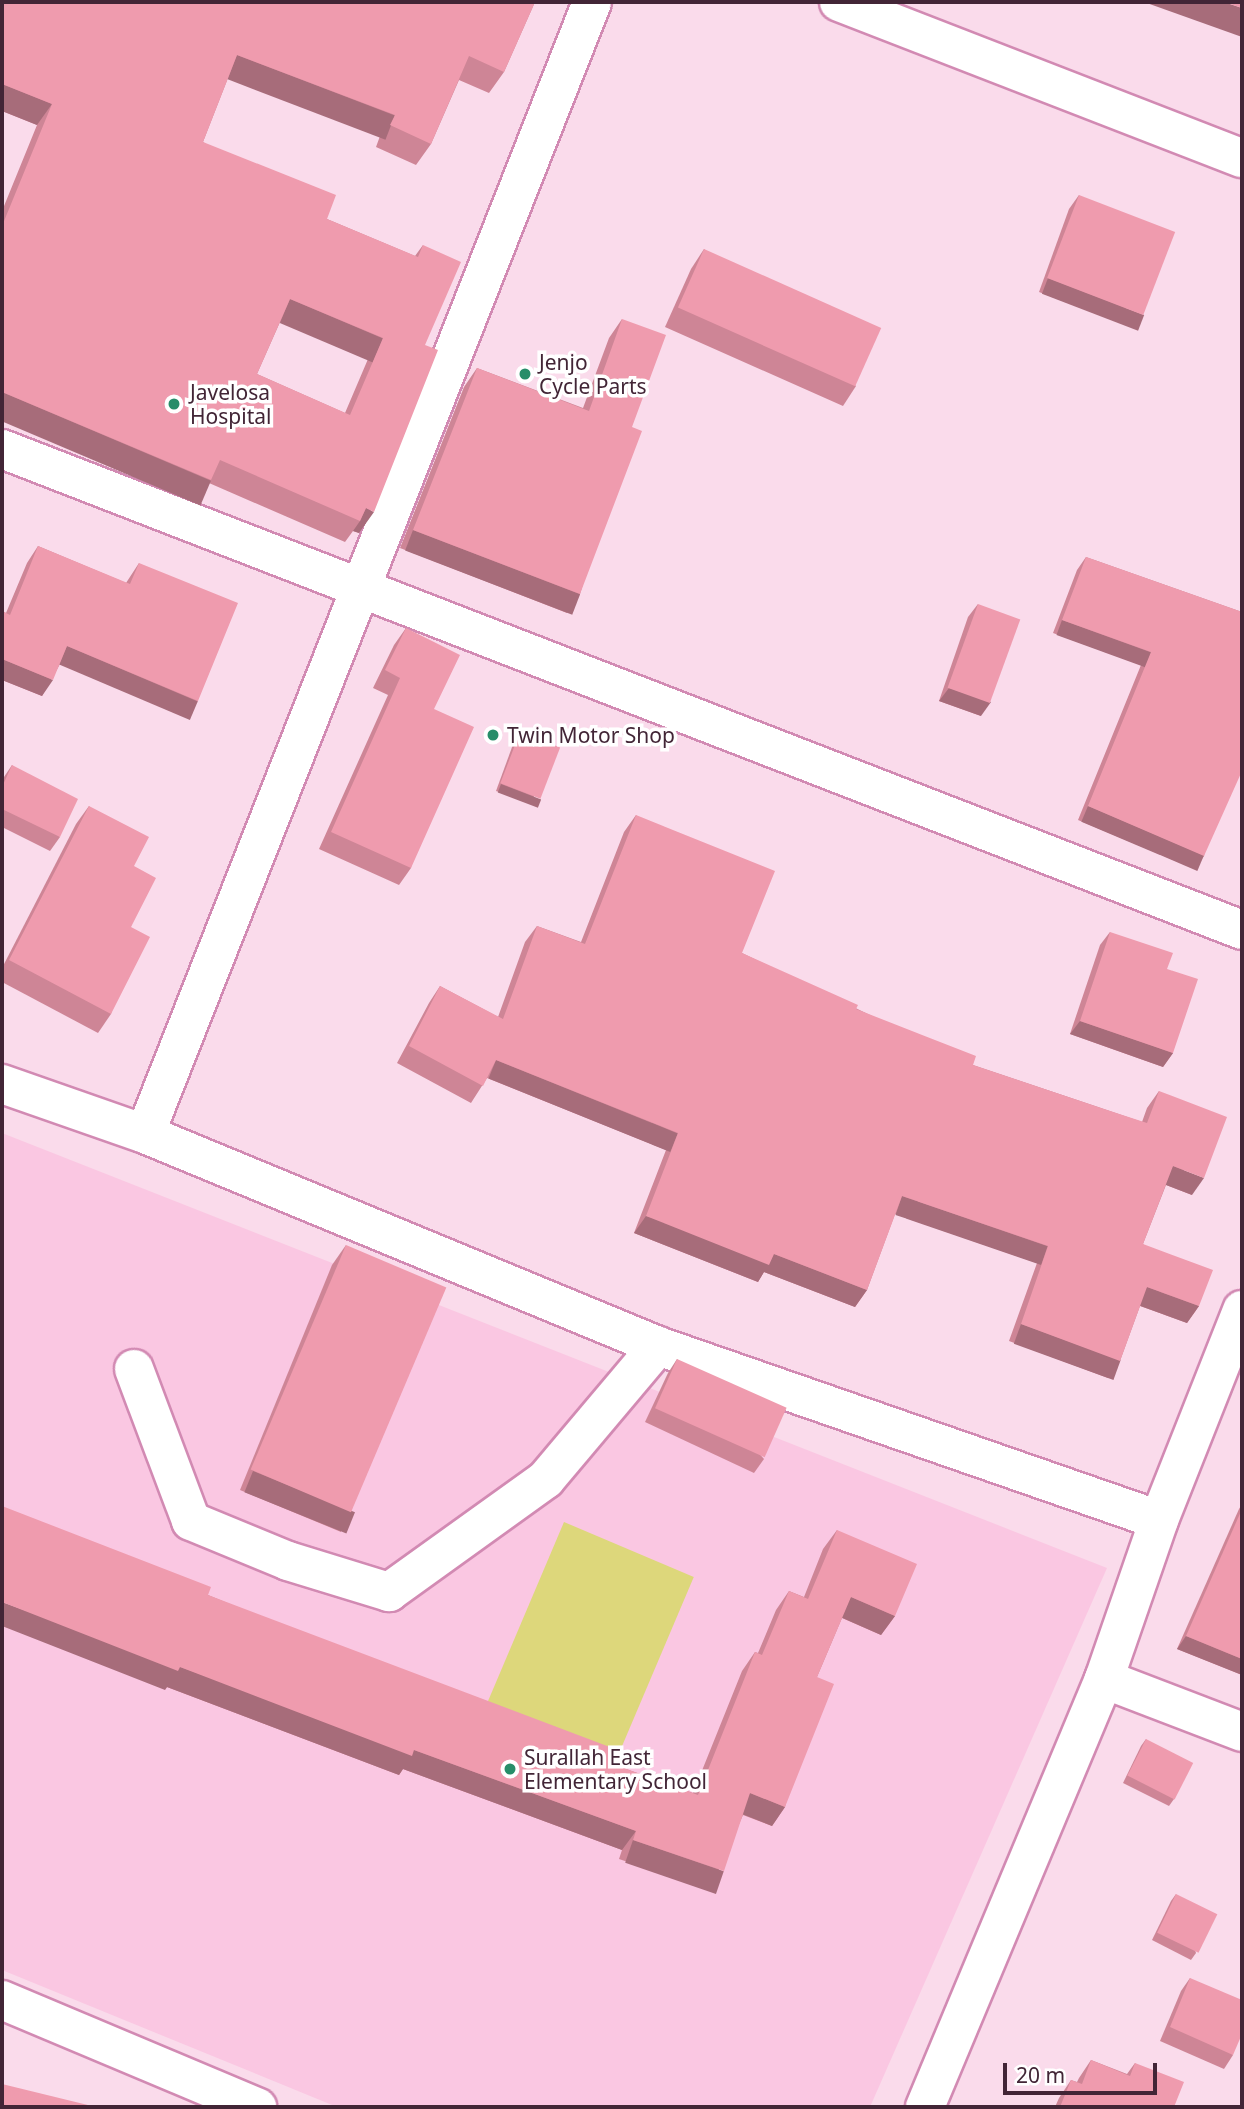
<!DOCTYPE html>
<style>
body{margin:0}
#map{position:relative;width:1244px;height:2109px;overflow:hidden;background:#fadbeb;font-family:"Noto Sans",sans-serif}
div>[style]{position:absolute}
.built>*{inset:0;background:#fac7e2}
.green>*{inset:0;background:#ddd77b;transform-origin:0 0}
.roads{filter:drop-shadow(2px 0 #d28ab3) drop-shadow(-2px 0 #d28ab3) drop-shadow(0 2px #d28ab3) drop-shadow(0 -2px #d28ab3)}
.minor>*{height:38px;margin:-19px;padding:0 19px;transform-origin:19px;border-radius:19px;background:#fff}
.wall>*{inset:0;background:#ce8596}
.shaded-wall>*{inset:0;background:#a76c7a;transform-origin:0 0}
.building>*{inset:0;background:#ef9bae;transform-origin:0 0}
.dots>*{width:19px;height:19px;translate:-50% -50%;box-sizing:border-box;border:4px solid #fff;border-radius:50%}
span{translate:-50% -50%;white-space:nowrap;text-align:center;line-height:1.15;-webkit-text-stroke:7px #fff;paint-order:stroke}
.poi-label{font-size:21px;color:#422536}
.left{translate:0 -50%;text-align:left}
.frame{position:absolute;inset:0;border:4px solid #422536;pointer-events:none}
.scale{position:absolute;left:1003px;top:2063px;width:154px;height:32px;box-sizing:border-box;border:4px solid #422536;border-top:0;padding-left:9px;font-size:21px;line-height:24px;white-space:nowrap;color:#422536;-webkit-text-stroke:5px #fff;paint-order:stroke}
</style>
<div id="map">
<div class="built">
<i style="clip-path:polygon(2px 1133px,1107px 1568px,870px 2107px,337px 2107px,2px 1970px)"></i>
</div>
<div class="green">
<i style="left:564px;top:1522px;width:141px;height:196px;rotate:23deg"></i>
</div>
<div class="roads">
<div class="minor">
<i style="left:839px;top:2px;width:432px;rotate:21.2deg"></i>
<i style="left:2px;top:449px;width:1330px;rotate:21.2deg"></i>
<i style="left:2px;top:1084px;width:151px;rotate:19.3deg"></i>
<i style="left:145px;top:1134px;width:555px;rotate:22.45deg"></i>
<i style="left:658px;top:1346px;width:530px;rotate:19.15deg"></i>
<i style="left:145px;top:1134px;width:1217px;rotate:-68.45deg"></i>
<i style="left:134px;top:1369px;width:162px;rotate:69.4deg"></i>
<i style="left:191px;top:1521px;width:105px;rotate:22.4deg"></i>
<i style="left:288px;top:1561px;width:106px;rotate:17.1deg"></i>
<i style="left:389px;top:1592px;width:193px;rotate:-35.7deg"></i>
<i style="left:546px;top:1479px;width:174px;rotate:-49.9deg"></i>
<i style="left:1104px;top:1679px;width:148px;rotate:21deg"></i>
<i style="left:2px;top:2000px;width:277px;rotate:22.8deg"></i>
<i style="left:925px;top:2107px;width:464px;rotate:-67.3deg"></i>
<i style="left:1104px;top:1679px;width:168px;rotate:-70.9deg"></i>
<i style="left:1159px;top:1520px;width:226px;rotate:-68.4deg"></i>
</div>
</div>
<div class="wall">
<i style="clip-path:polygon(evenodd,2px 2px,535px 2px,504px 72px,489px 93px,459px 80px,431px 144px,416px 165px,376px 147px,380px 136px,228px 78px,203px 142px,327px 219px,415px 256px,423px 245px,425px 345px,359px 533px,353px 531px,345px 542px,209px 483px,196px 501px,2px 419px,2px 211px,37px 125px,2px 111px,2px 2px,280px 322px,368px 359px,345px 413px,257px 374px,280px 322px)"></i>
<i style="clip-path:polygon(1079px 195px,1134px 328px,1039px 292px,1069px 209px)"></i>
<i style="clip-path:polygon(704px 249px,856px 386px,843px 406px,665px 327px,691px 269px)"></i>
<i style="clip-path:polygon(622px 319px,632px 427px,580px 594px,567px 613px,400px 548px,464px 387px,477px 368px,583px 408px,609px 338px)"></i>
<i style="clip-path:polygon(38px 546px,126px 583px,139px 563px,198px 701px,187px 717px,60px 664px,42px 696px,2px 680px,2px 611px,6px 613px,27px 563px)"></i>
<i style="clip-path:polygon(1086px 557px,1242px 612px,1204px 856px,1195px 869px,1078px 820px,1141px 665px,1053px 633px,1077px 570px)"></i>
<i style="clip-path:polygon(978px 604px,981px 716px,939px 701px,968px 617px)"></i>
<i style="clip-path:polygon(406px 628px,434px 709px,411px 868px,399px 885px,319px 849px,388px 695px,373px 688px,394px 645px)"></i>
<i style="clip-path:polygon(520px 732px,536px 806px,496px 791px,515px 739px)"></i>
<i style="clip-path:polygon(12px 765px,60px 837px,50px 851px,2px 827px,2px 780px)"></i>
<i style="clip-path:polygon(89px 806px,134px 866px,131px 927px,111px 1014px,98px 1033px,2px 982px,2px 968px,76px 824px)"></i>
<i style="clip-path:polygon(636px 815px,742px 953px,973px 1065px,1104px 1109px,1142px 1122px,1147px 1108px,1159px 1091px,1192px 1195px,1166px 1185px,1143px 1244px,1199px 1306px,1187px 1323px,1140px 1306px,1120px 1361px,1108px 1378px,1009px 1341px,1037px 1263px,895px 1214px,867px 1290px,855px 1307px,764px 1272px,758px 1282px,634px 1233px,666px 1150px,487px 1078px,471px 1103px,397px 1063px,429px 1003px,440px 986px,498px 1017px,525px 942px,537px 926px,581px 942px,624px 832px)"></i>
<i style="clip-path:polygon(1110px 932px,1173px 1053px,1163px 1067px,1070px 1034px,1100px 945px)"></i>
<i style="clip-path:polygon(346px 1245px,341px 1532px,240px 1490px,332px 1265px)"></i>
<i style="clip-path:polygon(677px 1359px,764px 1459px,754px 1473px,645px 1422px,668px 1373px)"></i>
<i style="clip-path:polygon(1242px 1504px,1242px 1675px,1177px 1649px,1239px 1509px)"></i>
<i style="clip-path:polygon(837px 1530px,895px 1616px,881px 1635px,842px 1618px,817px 1677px,785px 1807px,772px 1826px,743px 1815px,710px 1890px,619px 1859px,622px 1850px,403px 1769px,399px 1775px,167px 1687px,165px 1690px,208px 1595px,618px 1766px,693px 1793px,742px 1671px,755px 1652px,758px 1653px,776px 1610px,789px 1591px,804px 1597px,823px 1549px)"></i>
<i style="clip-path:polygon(1146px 1739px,1174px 1799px,1169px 1806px,1123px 1783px,1141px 1746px)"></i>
<i style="clip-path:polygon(1176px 1894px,1196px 1953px,1191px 1960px,1152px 1940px,1171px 1901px)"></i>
<i style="clip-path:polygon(1190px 1978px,1233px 2055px,1224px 2069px,1160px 2041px,1181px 1991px)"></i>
<i style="clip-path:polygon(1091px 2060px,1127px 2074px,1135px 2063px,1174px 2107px,1055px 2107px,1059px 2098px,1071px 2080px,1077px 2082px,1079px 2078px)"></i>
</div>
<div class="shaded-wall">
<i style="clip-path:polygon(1144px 2px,1224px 2px,1242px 8px,1242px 37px)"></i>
<i style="left:237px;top:55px;width:169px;height:26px;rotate:21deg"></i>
<i style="clip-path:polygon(2px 84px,52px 104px,37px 125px,2px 111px)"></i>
<i style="left:1048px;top:278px;width:103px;height:17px;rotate:21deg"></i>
<i style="left:290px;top:299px;width:101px;height:26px;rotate:23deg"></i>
<i style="left:2px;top:392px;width:227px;height:27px;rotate:23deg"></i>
<i style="clip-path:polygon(366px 508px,374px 512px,359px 533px,353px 531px,360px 521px)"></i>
<i style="left:413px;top:530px;width:179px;height:22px;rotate:21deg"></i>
<i style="left:1062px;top:620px;width:95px;height:16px;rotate:20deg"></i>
<i style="left:67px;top:646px;width:142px;height:20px;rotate:23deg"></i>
<i style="clip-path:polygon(2px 659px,53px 680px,42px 696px,2px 680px)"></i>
<i style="clip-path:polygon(949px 688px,991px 702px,981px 716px,939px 701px)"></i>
<i style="left:501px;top:784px;width:43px;height:9px;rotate:21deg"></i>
<i style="left:1088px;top:806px;width:126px;height:17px;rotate:23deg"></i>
<i style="clip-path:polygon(1080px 1021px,1173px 1053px,1163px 1067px,1070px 1034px)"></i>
<i style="left:496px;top:1060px;width:196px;height:20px;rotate:22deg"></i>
<i style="clip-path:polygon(1173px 1166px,1204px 1178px,1192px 1195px,1161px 1183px)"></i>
<i style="left:902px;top:1196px;width:154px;height:20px;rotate:19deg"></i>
<i style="clip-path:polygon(646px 1216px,774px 1254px,867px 1290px,855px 1307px,764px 1272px,758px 1282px,634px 1233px)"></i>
<i style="clip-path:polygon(1147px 1287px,1199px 1306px,1187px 1323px,1135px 1304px)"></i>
<i style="left:1021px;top:1324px;width:106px;height:21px;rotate:20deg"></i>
<i style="left:253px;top:1471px;width:110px;height:23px;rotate:22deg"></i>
<i style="clip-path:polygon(851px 1597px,895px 1616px,881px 1635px,838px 1616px)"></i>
<i style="clip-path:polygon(2px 1602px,180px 1667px,414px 1750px,636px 1831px,622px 1850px,403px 1769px,399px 1775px,167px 1687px,165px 1690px,2px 1626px)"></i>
<i style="clip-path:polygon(1186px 1636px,1242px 1659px,1242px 1675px,1177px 1649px)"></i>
<i style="clip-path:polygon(750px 1793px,785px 1807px,772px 1826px,737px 1812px)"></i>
<i style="left:633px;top:1840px;width:96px;height:24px;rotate:19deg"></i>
</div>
<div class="building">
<i style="clip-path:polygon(evenodd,2px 2px,535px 2px,504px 72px,469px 56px,431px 144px,390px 125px,395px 115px,237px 55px,203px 142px,336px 195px,327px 219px,418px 257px,423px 245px,461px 262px,425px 345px,438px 350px,374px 512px,366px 508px,360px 521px,220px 460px,211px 480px,2px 392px,2px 226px,52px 104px,2px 84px,2px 2px,290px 299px,383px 338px,350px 415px,257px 374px,290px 299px)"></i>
<i style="clip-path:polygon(1224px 2px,1242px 2px,1242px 8px)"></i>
<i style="left:1079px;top:195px;width:103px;height:89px;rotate:21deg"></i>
<i style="left:704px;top:249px;width:194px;height:64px;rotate:24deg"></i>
<i style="clip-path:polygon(622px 319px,666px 335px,632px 427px,642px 431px,580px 594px,413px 530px,477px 368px,589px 411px)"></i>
<i style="clip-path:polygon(38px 546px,130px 584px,139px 563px,238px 603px,198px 701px,67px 646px,53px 680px,2px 659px,2px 611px,10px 615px)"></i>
<i style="clip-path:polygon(1086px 557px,1242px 612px,1242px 771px,1204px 856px,1088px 806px,1151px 652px,1062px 620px)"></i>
<i style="left:978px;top:604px;width:45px;height:89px;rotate:20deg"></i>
<i style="clip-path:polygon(406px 628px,460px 655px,434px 709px,474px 727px,411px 868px,331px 832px,400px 678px,385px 670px)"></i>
<i style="left:520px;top:732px;width:43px;height:55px;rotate:21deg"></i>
<i style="clip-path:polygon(12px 765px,78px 799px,60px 837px,2px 809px,2px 787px)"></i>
<i style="clip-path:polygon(89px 806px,149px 837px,134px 866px,156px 878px,131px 927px,150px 937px,111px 1014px,9px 960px)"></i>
<i style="clip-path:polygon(636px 815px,775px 871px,742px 953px,858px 1005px,856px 1009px,976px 1056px,973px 1065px,1104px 1109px,1147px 1123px,1159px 1091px,1227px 1117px,1204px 1178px,1173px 1166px,1143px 1244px,1213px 1270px,1199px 1306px,1147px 1287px,1120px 1361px,1021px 1324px,1048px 1246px,902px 1196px,867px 1290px,774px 1254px,769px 1265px,646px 1216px,678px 1133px,496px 1060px,483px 1086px,409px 1046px,440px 986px,503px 1019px,537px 926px,585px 944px)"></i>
<i style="clip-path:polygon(1110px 932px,1173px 953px,1167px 969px,1198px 979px,1173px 1053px,1080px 1021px)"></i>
<i style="left:346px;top:1245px;width:109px;height:244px;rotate:23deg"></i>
<i style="left:677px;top:1359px;width:120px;height:54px;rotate:24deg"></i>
<i style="clip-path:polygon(2px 1506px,211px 1587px,208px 1595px,623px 1752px,618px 1766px,698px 1795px,755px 1652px,762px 1655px,789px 1591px,808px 1599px,837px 1530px,917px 1564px,895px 1616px,851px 1597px,817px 1677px,834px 1684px,785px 1807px,750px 1793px,724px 1871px,633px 1840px,636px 1831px,414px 1750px,412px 1756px,180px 1667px,178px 1671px,2px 1602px)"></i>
<i style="clip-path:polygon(1242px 1509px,1242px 1659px,1186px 1636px)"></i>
<i style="left:1146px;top:1739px;width:53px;height:41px;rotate:27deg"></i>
<i style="left:1176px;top:1894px;width:46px;height:43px;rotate:26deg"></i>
<i style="clip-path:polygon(1190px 1978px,1242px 2000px,1242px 2034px,1233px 2055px,1170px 2027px)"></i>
<i style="clip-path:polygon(1091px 2060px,1130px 2076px,1135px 2063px,1184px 2082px,1174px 2107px,1060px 2107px,1071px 2080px,1082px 2084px)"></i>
<i style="clip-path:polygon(2px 2084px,96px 2107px,2px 2107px)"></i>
</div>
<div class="dots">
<i style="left:525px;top:374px;background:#278d69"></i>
<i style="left:174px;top:404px;background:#278d69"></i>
<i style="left:493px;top:735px;background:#278d69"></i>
<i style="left:510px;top:1769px;background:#278d69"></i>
</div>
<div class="poi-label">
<span class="left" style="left:539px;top:374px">Jenjo<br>Cycle Parts</span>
<span class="left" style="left:190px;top:404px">Javelosa<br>Hospital</span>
<span class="left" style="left:507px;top:735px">Twin Motor Shop</span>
<span class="left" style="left:524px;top:1769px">Surallah East<br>Elementary School</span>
</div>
<div class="frame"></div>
<div class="scale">20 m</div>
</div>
